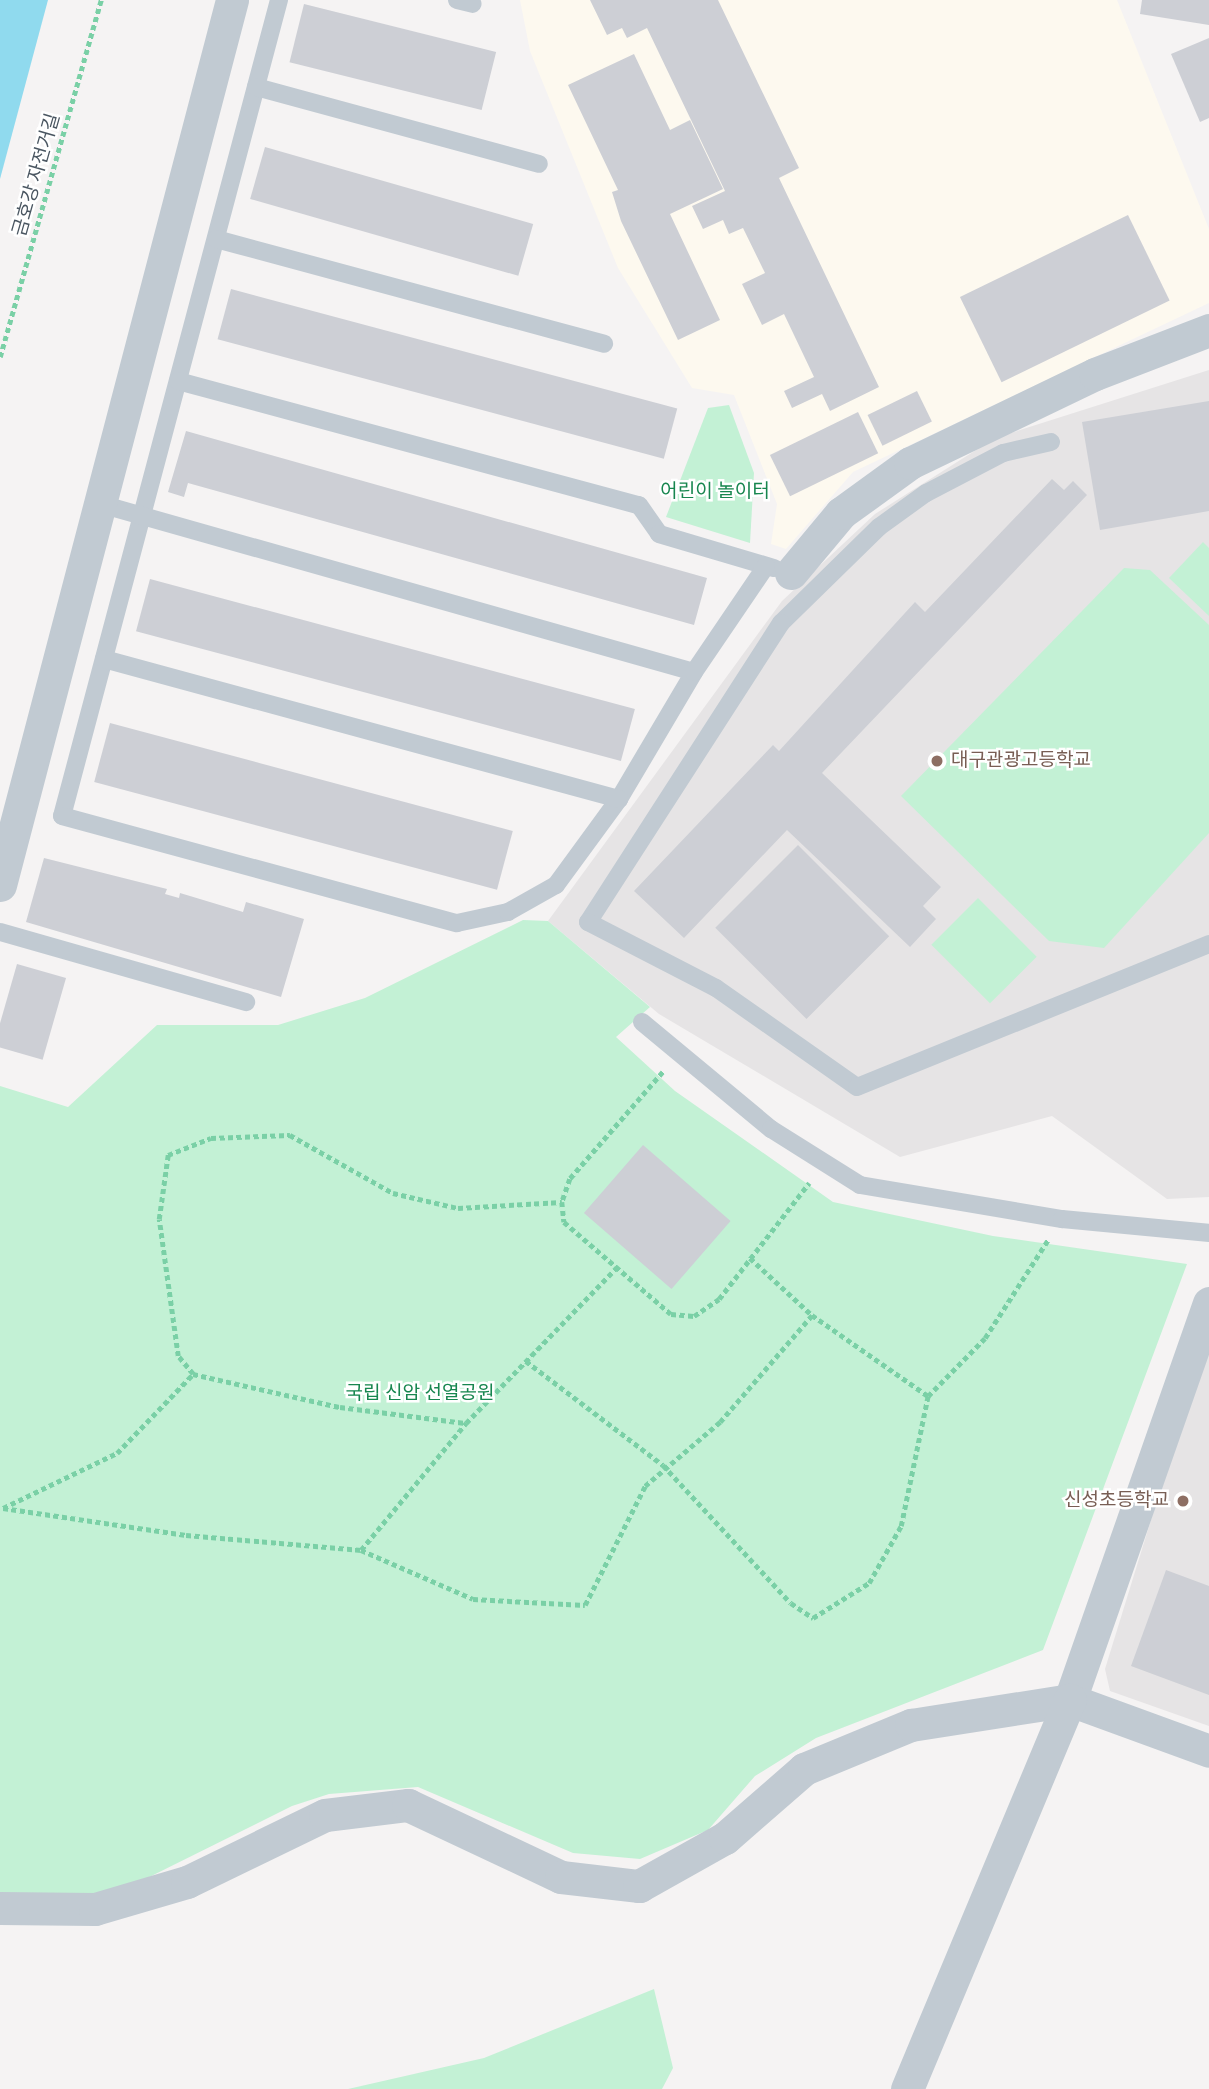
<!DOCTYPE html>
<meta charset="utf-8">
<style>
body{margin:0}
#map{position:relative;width:1209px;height:2089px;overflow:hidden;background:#f5f3f3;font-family:Karla,"Noto Sans KR",sans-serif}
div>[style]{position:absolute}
.commercial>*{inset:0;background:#fdf9ef}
.education>*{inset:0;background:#e6e4e5}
.green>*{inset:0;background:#c3f1d5;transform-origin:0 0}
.water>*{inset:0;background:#90daee}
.building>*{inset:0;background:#cdcfd5;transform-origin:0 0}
.path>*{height:4.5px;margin-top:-2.25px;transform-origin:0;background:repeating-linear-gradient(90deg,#7ad0a6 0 5px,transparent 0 8.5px)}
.lane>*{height:18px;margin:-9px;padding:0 9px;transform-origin:9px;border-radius:9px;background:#c1cad2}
.street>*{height:33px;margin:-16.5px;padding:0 16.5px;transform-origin:16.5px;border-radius:16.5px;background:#c1cad2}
.dots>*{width:19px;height:19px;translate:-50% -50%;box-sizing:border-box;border:4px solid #fff;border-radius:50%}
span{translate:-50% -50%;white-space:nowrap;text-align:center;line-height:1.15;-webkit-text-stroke:5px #fff;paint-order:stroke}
.street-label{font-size:19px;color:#4a5661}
.park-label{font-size:19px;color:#17864f}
.education-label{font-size:19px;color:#785e54}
.left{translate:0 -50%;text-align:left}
.right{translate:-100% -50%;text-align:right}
</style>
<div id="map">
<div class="commercial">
<i style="clip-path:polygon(520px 0,1117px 0,1209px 229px,1209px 303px,853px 472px,786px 549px,771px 544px,777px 504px,734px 395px,692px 388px,618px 268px,530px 51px)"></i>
</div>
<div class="education">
<i style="clip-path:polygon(1209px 370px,1209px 1197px,1167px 1199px,1052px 1116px,900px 1157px,659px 1014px,548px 921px,782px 601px,875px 514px,995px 438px)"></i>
<i style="clip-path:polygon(1209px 1332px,1209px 1726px,1110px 1691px,1105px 1669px)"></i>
</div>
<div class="green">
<i style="clip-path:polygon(729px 405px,754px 473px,750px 543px,666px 517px,708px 408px)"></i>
<i style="clip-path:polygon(1203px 542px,1209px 548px,1209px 616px,1169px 578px)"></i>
<i style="clip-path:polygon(1124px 568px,1150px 570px,1209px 625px,1209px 833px,1104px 948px,1049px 941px,901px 796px)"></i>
<i style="left:978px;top:898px;width:83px;height:66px;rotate:45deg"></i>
<i style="clip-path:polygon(523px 920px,548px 921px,650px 1007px,616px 1037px,675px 1091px,833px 1202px,993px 1236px,1187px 1264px,1043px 1650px,816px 1738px,755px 1776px,708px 1830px,640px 1859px,573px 1853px,418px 1787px,329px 1794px,292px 1806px,103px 1900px,0 1895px,0 1086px,68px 1107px,157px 1025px,278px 1025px,365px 998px)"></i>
<i style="clip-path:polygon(654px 1989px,673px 2068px,662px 2089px,348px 2089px,484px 2058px)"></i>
</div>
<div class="water">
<i style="clip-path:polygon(0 0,48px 0,0 179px)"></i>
</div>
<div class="building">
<i style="clip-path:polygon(590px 0,718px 0,799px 168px,779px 178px,879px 387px,830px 411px,822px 394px,792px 408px,784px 391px,814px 377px,784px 314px,762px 325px,742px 284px,765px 273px,743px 228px,729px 234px,723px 220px,703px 229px,692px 206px,725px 191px,647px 28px,627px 38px,622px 28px,607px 35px)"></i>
<i style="clip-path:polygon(1142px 0,1209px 0,1209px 25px,1140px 14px)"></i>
<i style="left:304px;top:4px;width:198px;height:60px;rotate:14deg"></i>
<i style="clip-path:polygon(1209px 38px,1209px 118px,1200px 122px,1171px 54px)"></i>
<i style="clip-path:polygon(634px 54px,670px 130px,690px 120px,723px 189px,670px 214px,720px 320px,678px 340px,621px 221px,612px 192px,618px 190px,568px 85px)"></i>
<i style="left:265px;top:147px;width:279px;height:54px;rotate:16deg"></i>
<i style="left:1128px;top:215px;width:95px;height:187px;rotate:64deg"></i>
<i style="left:231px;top:289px;width:462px;height:52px;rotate:15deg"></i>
<i style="left:917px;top:391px;width:34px;height:55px;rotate:64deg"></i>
<i style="clip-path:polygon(1209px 401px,1209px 511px,1100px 530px,1082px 422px)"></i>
<i style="left:858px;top:412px;width:46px;height:98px;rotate:64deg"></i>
<i style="clip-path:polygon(186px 431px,707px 578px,694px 625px,188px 483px,184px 497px,168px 492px)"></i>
<i style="clip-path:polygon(1052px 479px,1064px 490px,1073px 481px,1087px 495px,822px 773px,941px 887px,923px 906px,936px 919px,910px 947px,787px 830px,684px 938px,634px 891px,773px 745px,779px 751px,915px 602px,925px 612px)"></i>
<i style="left:150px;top:579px;width:502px;height:54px;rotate:15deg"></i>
<i style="left:110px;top:723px;width:417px;height:61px;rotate:15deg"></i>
<i style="left:798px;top:845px;width:129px;height:117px;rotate:45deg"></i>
<i style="clip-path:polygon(44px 858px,167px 889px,165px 894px,179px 898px,180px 893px,243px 912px,246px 902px,304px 919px,281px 997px,26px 922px)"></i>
<i style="left:17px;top:964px;width:51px;height:85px;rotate:16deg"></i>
<i style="left:643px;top:1145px;width:116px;height:90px;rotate:41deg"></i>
<i style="clip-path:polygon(1166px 1570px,1209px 1586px,1209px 1695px,1131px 1666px)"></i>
</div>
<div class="path">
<i style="left:0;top:357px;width:371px;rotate:-74.2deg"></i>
<i style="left:663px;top:1072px;width:142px;rotate:131deg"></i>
<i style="left:570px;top:1179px;width:24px;rotate:109deg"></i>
<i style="left:562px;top:1202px;width:20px;rotate:84deg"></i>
<i style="left:564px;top:1222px;width:141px;rotate:40.7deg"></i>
<i style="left:671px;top:1314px;width:23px;rotate:5deg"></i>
<i style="left:694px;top:1316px;width:30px;rotate:-34deg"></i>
<i style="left:719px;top:1299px;width:147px;rotate:-52.2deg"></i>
<i style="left:750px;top:1258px;width:84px;rotate:42.6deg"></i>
<i style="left:812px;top:1315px;width:141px;rotate:34.9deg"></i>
<i style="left:526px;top:1361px;width:172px;rotate:37.2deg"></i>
<i style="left:663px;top:1465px;width:188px;rotate:47.2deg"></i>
<i style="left:791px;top:1603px;width:27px;rotate:34deg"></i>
<i style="left:813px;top:1618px;width:66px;rotate:-32deg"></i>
<i style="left:869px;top:1583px;width:65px;rotate:-60.7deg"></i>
<i style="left:901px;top:1526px;width:133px;rotate:-78.3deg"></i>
<i style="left:928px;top:1396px;width:81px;rotate:-45.5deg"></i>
<i style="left:985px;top:1338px;width:117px;rotate:-57.3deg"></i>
<i style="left:193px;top:1374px;width:151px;rotate:12.7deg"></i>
<i style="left:340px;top:1407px;width:126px;rotate:7.3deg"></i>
<i style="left:3px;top:1508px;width:185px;rotate:8.4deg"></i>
<i style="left:186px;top:1535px;width:176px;rotate:4.9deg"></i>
<i style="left:361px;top:1550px;width:122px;rotate:23.6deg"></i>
<i style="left:473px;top:1599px;width:112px;rotate:3.1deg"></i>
<i style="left:585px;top:1605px;width:133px;rotate:-63.2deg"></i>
<i style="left:645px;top:1486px;width:99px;rotate:-40.5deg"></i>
<i style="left:720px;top:1422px;width:141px;rotate:-49.3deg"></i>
<i style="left:3px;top:1508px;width:127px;rotate:-25.8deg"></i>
<i style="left:117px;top:1453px;width:110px;rotate:-46.1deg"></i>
<i style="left:193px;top:1374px;width:23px;rotate:-130deg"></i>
<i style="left:178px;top:1356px;width:138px;rotate:-97.9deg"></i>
<i style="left:159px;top:1219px;width:65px;rotate:-82deg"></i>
<i style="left:168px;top:1155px;width:46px;rotate:-21.6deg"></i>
<i style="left:211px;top:1138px;width:79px;rotate:-2.2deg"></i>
<i style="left:290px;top:1135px;width:118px;rotate:29.4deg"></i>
<i style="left:393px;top:1193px;width:67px;rotate:13deg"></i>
<i style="left:458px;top:1208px;width:104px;rotate:-3.3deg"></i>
<i style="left:361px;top:1550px;width:165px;rotate:-50.4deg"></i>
<i style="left:466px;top:1423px;width:217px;rotate:-45.9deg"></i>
</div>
<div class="lane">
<i style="left:279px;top:0;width:844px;rotate:104.89deg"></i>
<i style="left:62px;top:816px;width:409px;rotate:15.2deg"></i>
<i style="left:457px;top:923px;width:52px;rotate:-12.2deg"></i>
<i style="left:508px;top:912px;width:55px;rotate:-29.4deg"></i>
<i style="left:556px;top:885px;width:107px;rotate:-53.8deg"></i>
<i style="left:619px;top:799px;width:147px;rotate:-59.4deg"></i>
<i style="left:457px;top:0;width:16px;rotate:14deg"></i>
<i style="left:256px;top:87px;width:293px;rotate:15.2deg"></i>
<i style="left:216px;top:239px;width:402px;rotate:15.1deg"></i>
<i style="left:178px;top:381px;width:477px;rotate:15.1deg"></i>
<i style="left:639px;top:505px;width:35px;rotate:55deg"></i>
<i style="left:659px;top:534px;width:120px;rotate:16.5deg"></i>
<i style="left:1051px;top:442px;width:49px;rotate:167.1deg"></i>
<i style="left:1003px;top:453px;width:87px;rotate:152.5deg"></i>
<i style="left:926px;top:493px;width:58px;rotate:144.1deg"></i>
<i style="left:879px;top:527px;width:137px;rotate:135.6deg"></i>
<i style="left:781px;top:623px;width:356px;rotate:122.8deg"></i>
<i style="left:588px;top:922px;width:144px;rotate:27.3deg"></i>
<i style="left:716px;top:988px;width:172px;rotate:35.1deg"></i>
<i style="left:857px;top:1087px;width:380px;rotate:-22.1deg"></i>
<i style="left:97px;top:503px;width:620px;rotate:15.81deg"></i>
<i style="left:694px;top:672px;width:128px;rotate:-55.8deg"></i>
<i style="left:104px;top:659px;width:534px;rotate:15.21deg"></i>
<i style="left:0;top:932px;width:256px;rotate:15.9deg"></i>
<i style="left:642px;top:1022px;width:168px;rotate:39.7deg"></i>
<i style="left:771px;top:1129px;width:105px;rotate:32.2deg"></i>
<i style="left:860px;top:1185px;width:205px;rotate:9.6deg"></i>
<i style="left:1062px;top:1219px;width:148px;rotate:5.4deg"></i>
</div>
<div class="street">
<i style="left:791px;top:573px;width:78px;rotate:-50.2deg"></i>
<i style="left:841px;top:513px;width:85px;rotate:-35.9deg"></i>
<i style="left:910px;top:463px;width:205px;rotate:-25.7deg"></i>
<i style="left:1095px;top:374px;width:122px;rotate:-21.1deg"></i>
<i style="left:0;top:885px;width:915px;rotate:-75.31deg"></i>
<i style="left:1209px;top:1303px;width:421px;rotate:109.3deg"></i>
<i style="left:1070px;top:1700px;width:148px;rotate:20.1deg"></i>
<i style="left:0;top:1908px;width:95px;rotate:0.6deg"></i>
<i style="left:95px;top:1909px;width:96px;rotate:-16.4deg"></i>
<i style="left:187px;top:1882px;width:153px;rotate:-25.9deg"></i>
<i style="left:325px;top:1815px;width:84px;rotate:-6.9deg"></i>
<i style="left:408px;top:1805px;width:169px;rotate:25.2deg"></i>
<i style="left:561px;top:1877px;width:79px;rotate:6.6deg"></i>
<i style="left:639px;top:1886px;width:98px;rotate:-29.2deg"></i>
<i style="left:725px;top:1838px;width:105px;rotate:-41.1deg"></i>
<i style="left:804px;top:1769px;width:116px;rotate:-22.4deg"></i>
<i style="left:911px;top:1725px;width:161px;rotate:-8.9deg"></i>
<i style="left:907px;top:2089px;width:422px;rotate:-67.3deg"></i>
</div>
<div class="dots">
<i style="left:937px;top:761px;background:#8d6e63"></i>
<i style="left:1183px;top:1501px;background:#8d6e63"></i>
</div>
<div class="street-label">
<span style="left:37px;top:175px;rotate:-74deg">금호강 자전거길</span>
</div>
<div class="park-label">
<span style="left:715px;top:492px">어린이 놀이터</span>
<span style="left:420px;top:1394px">국립 신암 선열공원</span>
</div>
<div class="education-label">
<span class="left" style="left:951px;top:761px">대구관광고등학교</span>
<span class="right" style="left:1169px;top:1501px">신성초등학교</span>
</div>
</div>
